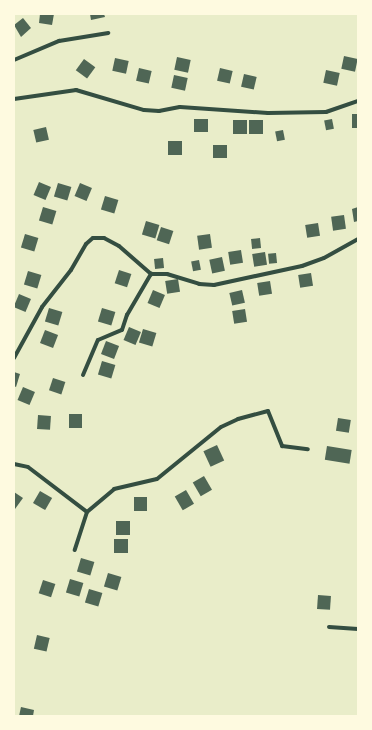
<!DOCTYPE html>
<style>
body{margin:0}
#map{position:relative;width:372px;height:730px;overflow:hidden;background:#e9edc9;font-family:Arial,sans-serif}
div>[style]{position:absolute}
.building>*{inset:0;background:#4f6655;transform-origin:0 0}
.minor>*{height:4px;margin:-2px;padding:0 2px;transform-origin:2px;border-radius:2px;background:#344e41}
span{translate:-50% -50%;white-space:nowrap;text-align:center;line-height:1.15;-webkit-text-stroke:3.5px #fefae0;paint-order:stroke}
.frame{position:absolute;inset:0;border:15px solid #fefae0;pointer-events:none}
</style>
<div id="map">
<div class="building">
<i style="clip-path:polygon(40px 14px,54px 14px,52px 25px,39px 23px)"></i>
<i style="clip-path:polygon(90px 14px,104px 14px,105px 17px,91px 20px)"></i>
<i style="clip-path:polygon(23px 18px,31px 28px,21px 37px,14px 25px)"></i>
<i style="left:344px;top:56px;width:14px;height:13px;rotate:12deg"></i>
<i style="left:177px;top:57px;width:14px;height:13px;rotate:12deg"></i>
<i style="left:115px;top:58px;width:14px;height:13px;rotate:12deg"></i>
<i style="left:84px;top:59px;width:14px;height:14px;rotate:36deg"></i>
<i style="left:139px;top:68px;width:13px;height:13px;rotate:13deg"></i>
<i style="left:220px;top:68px;width:13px;height:13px;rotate:13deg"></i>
<i style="left:326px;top:70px;width:14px;height:13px;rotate:12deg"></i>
<i style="left:244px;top:74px;width:13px;height:13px;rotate:13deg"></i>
<i style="left:174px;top:75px;width:14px;height:13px;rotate:12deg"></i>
<i style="left:352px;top:114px;width:6px;height:14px"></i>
<i style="left:194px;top:119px;width:14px;height:13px"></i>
<i style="left:332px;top:119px;width:10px;height:8px;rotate:79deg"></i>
<i style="left:233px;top:120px;width:14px;height:14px"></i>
<i style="left:263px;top:120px;width:14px;height:14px;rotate:90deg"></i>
<i style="left:46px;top:127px;width:13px;height:13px;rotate:77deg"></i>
<i style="left:283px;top:130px;width:10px;height:8px;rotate:79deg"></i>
<i style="left:168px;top:141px;width:14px;height:14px"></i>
<i style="left:213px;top:145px;width:14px;height:13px"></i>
<i style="left:39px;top:182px;width:13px;height:14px;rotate:23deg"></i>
<i style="left:58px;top:183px;width:14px;height:14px;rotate:17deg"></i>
<i style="left:80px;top:183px;width:13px;height:14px;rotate:23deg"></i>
<i style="left:105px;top:196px;width:14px;height:14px;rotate:17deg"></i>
<i style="left:43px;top:207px;width:14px;height:14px;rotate:17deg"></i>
<i style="clip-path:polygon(358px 207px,358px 221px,354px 222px,352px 209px)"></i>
<i style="left:344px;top:215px;width:14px;height:13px;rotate:82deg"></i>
<i style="left:146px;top:221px;width:14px;height:14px;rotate:17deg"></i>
<i style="left:318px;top:223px;width:13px;height:13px;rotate:81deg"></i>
<i style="left:161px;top:227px;width:13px;height:14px;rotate:18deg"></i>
<i style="left:25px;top:234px;width:14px;height:14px;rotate:17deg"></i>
<i style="left:210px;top:234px;width:14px;height:13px;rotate:82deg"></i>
<i style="left:260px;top:238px;width:10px;height:9px;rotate:84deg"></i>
<i style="left:241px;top:250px;width:13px;height:13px;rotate:81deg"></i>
<i style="left:265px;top:252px;width:13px;height:13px;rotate:81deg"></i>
<i style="left:276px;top:253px;width:10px;height:8px;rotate:84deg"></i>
<i style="left:222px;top:257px;width:14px;height:13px;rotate:78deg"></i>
<i style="left:163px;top:258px;width:10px;height:9px;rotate:84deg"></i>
<i style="left:199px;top:260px;width:10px;height:8px;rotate:79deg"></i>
<i style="left:119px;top:270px;width:13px;height:14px;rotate:18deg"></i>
<i style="left:28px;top:271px;width:14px;height:14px;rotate:17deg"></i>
<i style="left:311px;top:273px;width:13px;height:13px;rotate:81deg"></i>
<i style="left:178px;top:279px;width:13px;height:13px;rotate:81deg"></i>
<i style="left:270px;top:281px;width:13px;height:13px;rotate:81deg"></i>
<i style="left:153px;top:290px;width:13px;height:14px;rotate:23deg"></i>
<i style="left:242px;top:290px;width:13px;height:13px;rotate:77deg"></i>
<i style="left:19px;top:294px;width:13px;height:14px;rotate:23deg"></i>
<i style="left:49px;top:308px;width:14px;height:14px;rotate:17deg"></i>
<i style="left:102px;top:308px;width:14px;height:14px;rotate:17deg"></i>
<i style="left:245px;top:309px;width:13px;height:13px;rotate:81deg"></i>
<i style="left:129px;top:327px;width:13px;height:14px;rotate:23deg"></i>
<i style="left:143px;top:329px;width:14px;height:14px;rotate:17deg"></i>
<i style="left:45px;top:330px;width:14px;height:14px;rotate:21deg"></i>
<i style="left:106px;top:341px;width:14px;height:14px;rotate:21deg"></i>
<i style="left:102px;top:361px;width:14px;height:14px;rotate:17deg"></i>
<i style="clip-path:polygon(14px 372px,20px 374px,16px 387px,14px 386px)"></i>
<i style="left:53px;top:378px;width:13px;height:13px;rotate:18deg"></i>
<i style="left:23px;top:387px;width:13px;height:14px;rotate:23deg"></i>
<i style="left:69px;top:414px;width:13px;height:14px"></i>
<i style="left:38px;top:415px;width:13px;height:14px;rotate:4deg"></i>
<i style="left:338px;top:418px;width:13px;height:13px;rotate:9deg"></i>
<i style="left:217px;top:445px;width:17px;height:15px;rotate:65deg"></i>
<i style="left:327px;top:446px;width:25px;height:14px;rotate:9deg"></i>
<i style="left:204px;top:476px;width:16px;height:13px;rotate:60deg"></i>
<i style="left:186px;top:490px;width:16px;height:13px;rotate:60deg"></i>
<i style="left:40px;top:491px;width:14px;height:14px;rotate:30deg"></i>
<i style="clip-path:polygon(14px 492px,23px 498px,15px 509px,14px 509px)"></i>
<i style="left:134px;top:497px;width:13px;height:14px"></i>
<i style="left:116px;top:521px;width:14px;height:14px"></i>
<i style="left:114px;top:539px;width:14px;height:14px"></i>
<i style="left:81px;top:558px;width:14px;height:14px;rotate:17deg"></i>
<i style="left:108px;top:573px;width:14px;height:14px;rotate:17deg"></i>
<i style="left:70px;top:579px;width:14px;height:14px;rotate:17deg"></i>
<i style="left:43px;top:580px;width:13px;height:14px;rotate:18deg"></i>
<i style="left:89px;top:589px;width:14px;height:14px;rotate:17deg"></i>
<i style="left:318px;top:595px;width:13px;height:14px;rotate:4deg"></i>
<i style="left:37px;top:635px;width:13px;height:14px;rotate:13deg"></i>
<i style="clip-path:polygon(21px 707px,34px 710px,33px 716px,19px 716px)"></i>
</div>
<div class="minor">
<i style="left:14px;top:60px;width:49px;rotate:-22.9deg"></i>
<i style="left:59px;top:41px;width:50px;rotate:-9.3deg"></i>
<i style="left:14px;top:99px;width:63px;rotate:-8.3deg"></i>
<i style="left:76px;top:90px;width:71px;rotate:16.4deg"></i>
<i style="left:144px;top:110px;width:15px;rotate:4deg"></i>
<i style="left:159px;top:111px;width:21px;rotate:-11deg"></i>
<i style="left:180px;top:107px;width:88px;rotate:3.9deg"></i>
<i style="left:268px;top:113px;width:58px;rotate:-1deg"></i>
<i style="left:326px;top:112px;width:34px;rotate:-19deg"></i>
<i style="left:14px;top:358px;width:58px;rotate:-61.2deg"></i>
<i style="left:42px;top:307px;width:47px;rotate:-51.9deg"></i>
<i style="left:71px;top:270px;width:30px;rotate:-60deg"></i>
<i style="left:86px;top:244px;width:9px;rotate:-41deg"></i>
<i style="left:93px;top:238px;width:11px"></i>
<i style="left:104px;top:238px;width:17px;rotate:28deg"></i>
<i style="left:119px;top:246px;width:43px;rotate:41.2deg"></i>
<i style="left:151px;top:274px;width:16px"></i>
<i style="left:167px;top:274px;width:34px;rotate:17deg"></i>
<i style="left:199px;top:284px;width:15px;rotate:4deg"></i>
<i style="left:214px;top:285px;width:90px;rotate:-12.2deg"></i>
<i style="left:302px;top:266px;width:23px;rotate:-20deg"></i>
<i style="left:324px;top:258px;width:39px;rotate:-29deg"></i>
<i style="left:83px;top:375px;width:38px;rotate:-67deg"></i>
<i style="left:98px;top:340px;width:26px;rotate:-23deg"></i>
<i style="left:122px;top:330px;width:16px;rotate:-72deg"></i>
<i style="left:127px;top:315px;width:48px;rotate:-59.7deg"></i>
<i style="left:14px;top:464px;width:14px;rotate:12deg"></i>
<i style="left:28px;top:467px;width:74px;rotate:37.3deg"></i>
<i style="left:87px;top:512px;width:40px;rotate:108deg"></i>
<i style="left:87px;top:512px;width:35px;rotate:-40deg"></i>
<i style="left:114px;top:489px;width:44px;rotate:-13.1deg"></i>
<i style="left:157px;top:479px;width:82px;rotate:-39.1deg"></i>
<i style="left:221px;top:427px;width:19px;rotate:-25deg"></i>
<i style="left:238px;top:419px;width:31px;rotate:-15deg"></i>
<i style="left:268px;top:411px;width:38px;rotate:68deg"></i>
<i style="left:282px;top:446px;width:26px;rotate:7deg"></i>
<i style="left:329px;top:627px;width:29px;rotate:4deg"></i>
</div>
<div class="frame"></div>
</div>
